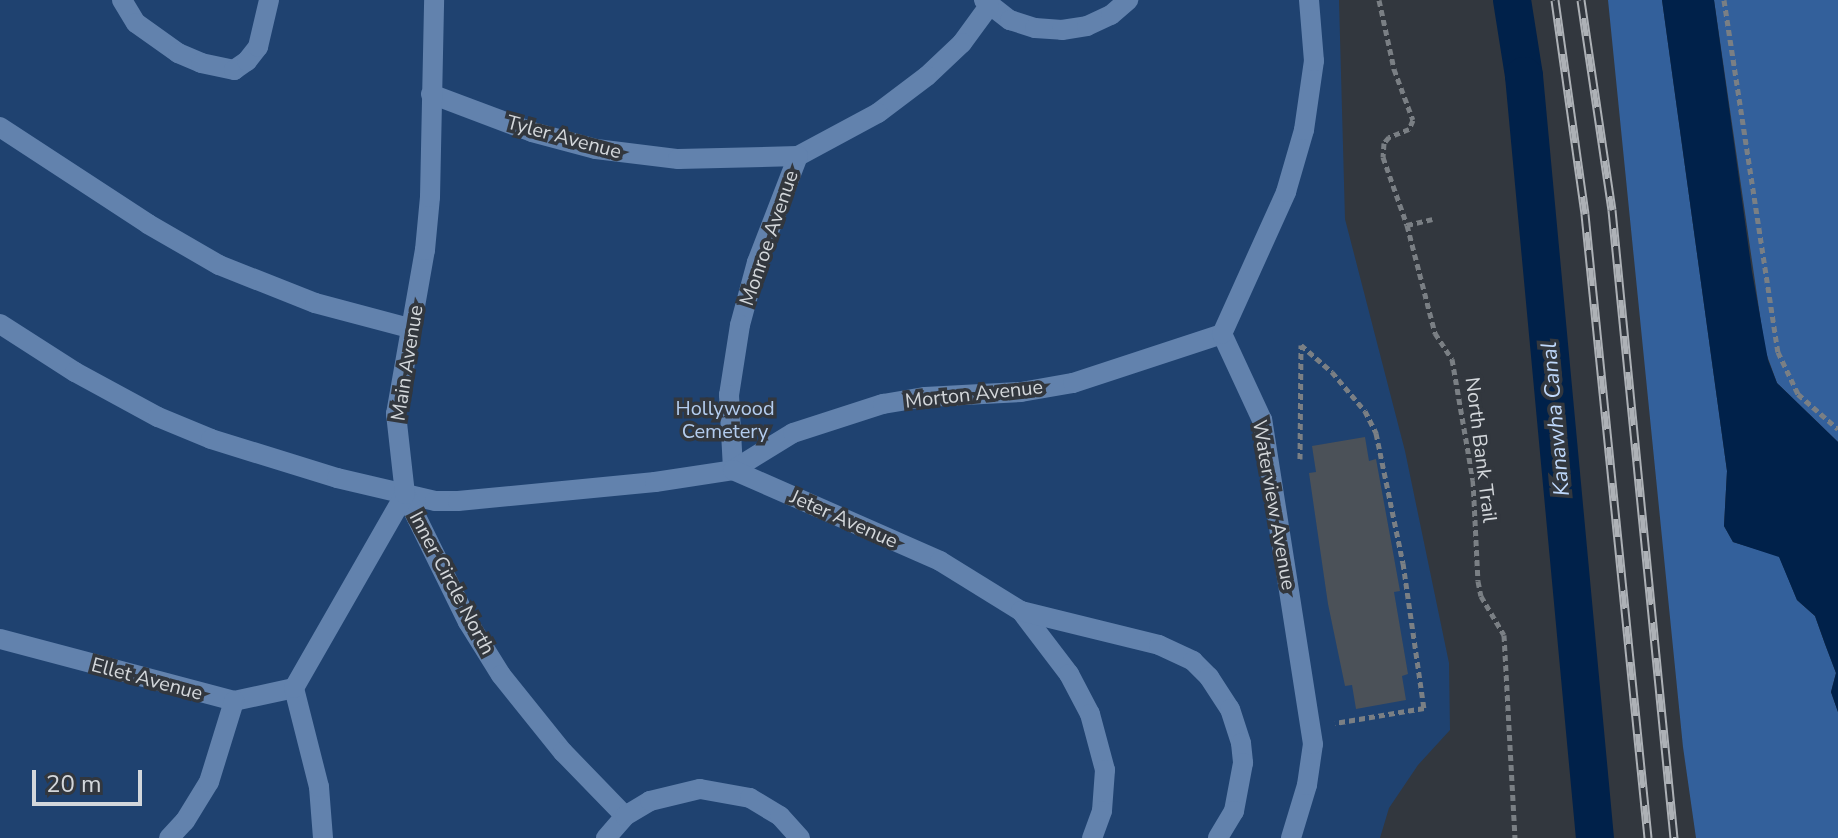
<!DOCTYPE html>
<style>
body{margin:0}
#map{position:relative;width:1838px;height:838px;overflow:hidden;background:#32373e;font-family:"Nunito Sans",sans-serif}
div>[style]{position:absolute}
.green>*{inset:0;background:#1f4270}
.forest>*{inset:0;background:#33609b}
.water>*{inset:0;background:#00214a}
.canal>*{height:38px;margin:-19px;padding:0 19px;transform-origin:19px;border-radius:19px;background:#00214a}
.building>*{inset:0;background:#4b5158}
.path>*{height:5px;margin-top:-2.5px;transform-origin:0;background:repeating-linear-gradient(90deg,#7a7f84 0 6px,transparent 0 10px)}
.minor>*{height:20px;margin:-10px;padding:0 10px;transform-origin:10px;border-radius:10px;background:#6282ad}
.rail>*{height:9px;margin-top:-4.5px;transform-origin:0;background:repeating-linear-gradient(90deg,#32373e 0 18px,#adb1b6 0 36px);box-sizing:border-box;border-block:2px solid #adb1b6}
span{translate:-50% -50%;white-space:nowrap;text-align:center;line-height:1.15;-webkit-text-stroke:7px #32373e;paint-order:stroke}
.street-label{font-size:20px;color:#d3d7db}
.park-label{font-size:20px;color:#b3ccee}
.water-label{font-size:22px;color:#bfd8fb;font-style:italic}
.scale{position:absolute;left:32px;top:770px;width:110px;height:36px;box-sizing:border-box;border:4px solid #d3d7db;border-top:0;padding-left:10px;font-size:24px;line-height:28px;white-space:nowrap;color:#d3d7db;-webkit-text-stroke:6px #32373e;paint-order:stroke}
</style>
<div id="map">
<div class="green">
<i style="clip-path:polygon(0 0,1339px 0,1345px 219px,1405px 451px,1449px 663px,1450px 730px,1418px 765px,1389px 808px,1380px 838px,0 838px)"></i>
</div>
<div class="forest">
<i style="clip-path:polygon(1608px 0,1662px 0,1727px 471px,1724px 526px,1733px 542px,1779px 556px,1797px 600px,1815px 616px,1825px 644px,1836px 673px,1831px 692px,1838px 712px,1838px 838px,1696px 838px,1683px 747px)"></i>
<i style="clip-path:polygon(1714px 0,1838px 0,1838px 442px,1777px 383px,1765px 350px)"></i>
</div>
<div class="water">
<i style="clip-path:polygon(1662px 0,1714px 0,1752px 272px,1768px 360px,1777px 383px,1838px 442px,1838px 712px,1831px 692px,1836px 673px,1825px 644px,1815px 616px,1797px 600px,1779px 557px,1733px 542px,1724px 526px,1727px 471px)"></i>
</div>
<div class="canal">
<i style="left:1512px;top:0;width:77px;rotate:81deg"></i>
<i style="left:1524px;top:76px;width:765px;rotate:84.68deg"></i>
</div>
<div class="building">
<i style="clip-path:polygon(1365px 437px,1369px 461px,1376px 459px,1391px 541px,1400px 591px,1394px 592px,1408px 674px,1402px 676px,1406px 700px,1356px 709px,1352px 685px,1345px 686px,1328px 604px,1309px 473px,1316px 472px,1312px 446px)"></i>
</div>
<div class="path">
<i style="left:1379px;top:0;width:71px;rotate:77.7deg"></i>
<i style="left:1394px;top:69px;width:54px;rotate:69.6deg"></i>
<i style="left:1413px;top:120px;width:10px;rotate:114deg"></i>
<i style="left:1409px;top:129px;width:22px;rotate:158deg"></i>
<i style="left:1389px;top:137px;width:8px;rotate:130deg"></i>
<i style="left:1384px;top:143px;width:14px;rotate:94deg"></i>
<i style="left:1383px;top:157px;width:72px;rotate:70.6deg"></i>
<i style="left:1407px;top:225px;width:112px;rotate:75.5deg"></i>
<i style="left:1435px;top:333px;width:31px;rotate:57deg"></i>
<i style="left:1452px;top:359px;width:123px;rotate:80.2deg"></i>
<i style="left:1473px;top:480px;width:101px;rotate:87.2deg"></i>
<i style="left:1478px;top:581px;width:15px;rotate:79deg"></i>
<i style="left:1481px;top:596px;width:45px;rotate:59.5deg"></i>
<i style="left:1504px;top:635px;width:203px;rotate:86.9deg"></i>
<i style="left:1724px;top:0;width:356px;rotate:81.3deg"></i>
<i style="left:1778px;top:352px;width:47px;rotate:64.5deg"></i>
<i style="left:1798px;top:394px;width:53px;rotate:41.2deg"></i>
<i style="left:1407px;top:225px;width:26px;rotate:-13deg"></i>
<i style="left:1301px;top:345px;width:41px;rotate:41.1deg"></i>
<i style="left:1332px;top:372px;width:51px;rotate:49.8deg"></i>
<i style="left:1365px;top:411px;width:25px;rotate:63deg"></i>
<i style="left:1376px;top:433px;width:133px;rotate:78.3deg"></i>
<i style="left:1403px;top:563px;width:147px;rotate:81.8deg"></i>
<i style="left:1424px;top:708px;width:90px;rotate:170.4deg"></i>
<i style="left:1300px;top:459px;width:114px;rotate:-89.5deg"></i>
</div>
<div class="minor">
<i style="left:122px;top:0;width:27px;rotate:59deg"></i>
<i style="left:136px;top:23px;width:52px;rotate:35.5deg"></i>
<i style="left:178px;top:53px;width:25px;rotate:23deg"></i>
<i style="left:201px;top:63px;width:34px;rotate:12deg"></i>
<i style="left:234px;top:70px;width:16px;rotate:-35deg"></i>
<i style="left:247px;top:61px;width:18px;rotate:-52deg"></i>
<i style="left:258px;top:47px;width:48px;rotate:-76.8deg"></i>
<i style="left:984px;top:0;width:33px;rotate:38deg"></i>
<i style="left:1010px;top:20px;width:26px;rotate:18deg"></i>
<i style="left:1035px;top:28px;width:27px;rotate:4deg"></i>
<i style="left:1062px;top:30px;width:25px;rotate:-9deg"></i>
<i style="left:1087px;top:26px;width:26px;rotate:-25deg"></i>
<i style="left:1111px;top:15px;width:23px;rotate:-41deg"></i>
<i style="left:989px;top:6px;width:46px;rotate:126.1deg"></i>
<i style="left:962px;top:43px;width:48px;rotate:136.7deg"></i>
<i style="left:927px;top:76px;width:61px;rotate:142.9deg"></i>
<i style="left:878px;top:113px;width:91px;rotate:151.7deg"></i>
<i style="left:798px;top:156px;width:114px;rotate:111.1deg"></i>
<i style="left:757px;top:262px;width:65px;rotate:105.1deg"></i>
<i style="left:740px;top:325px;width:71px;rotate:98.9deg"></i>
<i style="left:729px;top:395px;width:75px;rotate:86.9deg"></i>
<i style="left:733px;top:470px;width:70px;rotate:-31.7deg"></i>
<i style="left:793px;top:433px;width:95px;rotate:-17.9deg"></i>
<i style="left:883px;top:404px;width:43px;rotate:-9.5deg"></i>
<i style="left:925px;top:397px;width:96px;rotate:-3deg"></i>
<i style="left:1021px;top:392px;width:53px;rotate:-9.8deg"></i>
<i style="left:1073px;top:383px;width:157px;rotate:-18.2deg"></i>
<i style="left:431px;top:94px;width:108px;rotate:20.6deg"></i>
<i style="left:532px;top:132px;width:66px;rotate:14.9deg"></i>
<i style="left:596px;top:149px;width:83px;rotate:7deg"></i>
<i style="left:678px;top:159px;width:120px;rotate:-1.4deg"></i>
<i style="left:0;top:127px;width:177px;rotate:33.2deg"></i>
<i style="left:148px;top:224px;width:82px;rotate:30deg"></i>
<i style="left:219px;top:265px;width:103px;rotate:21.6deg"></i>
<i style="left:315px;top:303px;width:97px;rotate:14.9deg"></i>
<i style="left:0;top:324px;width:89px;rotate:32.6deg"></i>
<i style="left:75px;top:372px;width:94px;rotate:28.5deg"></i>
<i style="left:158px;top:417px;width:57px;rotate:22.5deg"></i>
<i style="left:211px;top:439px;width:132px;rotate:17.2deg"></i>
<i style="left:337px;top:478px;width:101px;rotate:13.2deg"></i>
<i style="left:435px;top:501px;width:23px"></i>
<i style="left:458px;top:501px;width:198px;rotate:-5.5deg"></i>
<i style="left:655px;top:482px;width:79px;rotate:-8.7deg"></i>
<i style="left:733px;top:470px;width:226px;rotate:23.7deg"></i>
<i style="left:940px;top:561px;width:95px;rotate:31.7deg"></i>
<i style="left:1021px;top:611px;width:79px;rotate:52.7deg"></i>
<i style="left:1069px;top:674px;width:45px;rotate:62.3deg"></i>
<i style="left:1090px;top:714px;width:58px;rotate:75deg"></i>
<i style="left:1105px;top:770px;width:41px;rotate:94.2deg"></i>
<i style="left:1102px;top:811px;width:29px;rotate:110deg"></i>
<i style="left:405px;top:494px;width:143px;rotate:63.8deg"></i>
<i style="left:468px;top:622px;width:62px;rotate:58.1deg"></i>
<i style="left:501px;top:675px;width:99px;rotate:51.2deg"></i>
<i style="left:563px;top:752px;width:89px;rotate:45.9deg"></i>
<i style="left:1021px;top:611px;width:142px;rotate:13.8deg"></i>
<i style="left:1159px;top:645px;width:38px;rotate:25deg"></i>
<i style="left:1193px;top:661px;width:23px;rotate:45deg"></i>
<i style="left:1209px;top:677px;width:38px;rotate:57deg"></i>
<i style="left:1230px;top:709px;width:36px;rotate:72deg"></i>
<i style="left:1241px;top:743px;width:20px;rotate:84deg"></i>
<i style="left:1243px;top:763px;width:49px;rotate:100.6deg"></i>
<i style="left:1234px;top:811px;width:31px;rotate:121deg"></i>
<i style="left:0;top:639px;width:242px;rotate:14.8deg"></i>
<i style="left:234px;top:701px;width:61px;rotate:-12.2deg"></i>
<i style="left:169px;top:838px;width:23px;rotate:-47deg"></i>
<i style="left:185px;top:821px;width:46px;rotate:-58.4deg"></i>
<i style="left:209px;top:782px;width:85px;rotate:-72.8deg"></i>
<i style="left:323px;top:838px;width:51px;rotate:-94.5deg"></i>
<i style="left:319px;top:787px;width:102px;rotate:-104.2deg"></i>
<i style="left:294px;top:688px;width:224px;rotate:-60.2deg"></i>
<i style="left:405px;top:494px;width:81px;rotate:-96.4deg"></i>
<i style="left:396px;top:414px;width:167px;rotate:-80deg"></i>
<i style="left:425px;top:250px;width:53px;rotate:-84.6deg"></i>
<i style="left:430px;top:197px;width:197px;rotate:-88.8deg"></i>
<i style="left:606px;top:838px;width:29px;rotate:-49deg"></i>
<i style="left:625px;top:816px;width:29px;rotate:-31deg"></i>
<i style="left:650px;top:801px;width:51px;rotate:-13.5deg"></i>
<i style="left:700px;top:789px;width:51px;rotate:10.2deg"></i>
<i style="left:750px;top:798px;width:35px;rotate:31deg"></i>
<i style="left:780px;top:816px;width:30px;rotate:48deg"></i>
<i style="left:1291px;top:838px;width:55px;rotate:-73.2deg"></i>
<i style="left:1307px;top:785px;width:41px;rotate:-81.7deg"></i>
<i style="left:1313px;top:744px;width:328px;rotate:-98.9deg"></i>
<i style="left:1262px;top:420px;width:95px;rotate:-114.9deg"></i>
<i style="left:1222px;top:334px;width:156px;rotate:-65.7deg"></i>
<i style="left:1286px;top:192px;width:65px;rotate:-73.8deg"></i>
<i style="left:1304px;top:130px;width:70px;rotate:-81.8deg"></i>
<i style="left:1314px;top:61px;width:61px;rotate:-94.7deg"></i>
</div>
<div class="rail">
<i style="left:1555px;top:0;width:216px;rotate:82deg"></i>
<i style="left:1585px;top:214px;width:627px;rotate:84.23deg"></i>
<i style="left:1581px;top:0;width:212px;rotate:81.6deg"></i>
<i style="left:1612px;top:210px;width:631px;rotate:84.36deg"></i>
</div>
<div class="street-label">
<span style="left:564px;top:137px;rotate:15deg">Tyler Avenue</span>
<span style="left:769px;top:238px;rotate:-71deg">Monroe Avenue</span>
<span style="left:407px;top:363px;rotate:-81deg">Main Avenue</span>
<span style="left:974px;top:394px;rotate:-6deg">Morton Avenue</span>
<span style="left:1481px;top:450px;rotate:83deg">North Bank Trail</span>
<span style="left:1274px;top:505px;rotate:80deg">Waterview Avenue</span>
<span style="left:844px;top:519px;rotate:24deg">Jeter Avenue</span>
<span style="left:452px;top:583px;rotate:62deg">Inner Circle North</span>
<span style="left:147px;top:679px;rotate:15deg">Ellet Avenue</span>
</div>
<div class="park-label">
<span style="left:725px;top:420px">Hollywood<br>Cemetery</span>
</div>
<div class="water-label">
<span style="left:1556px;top:419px;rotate:-95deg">Kanawha Canal</span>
</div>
<div class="scale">20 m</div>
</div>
